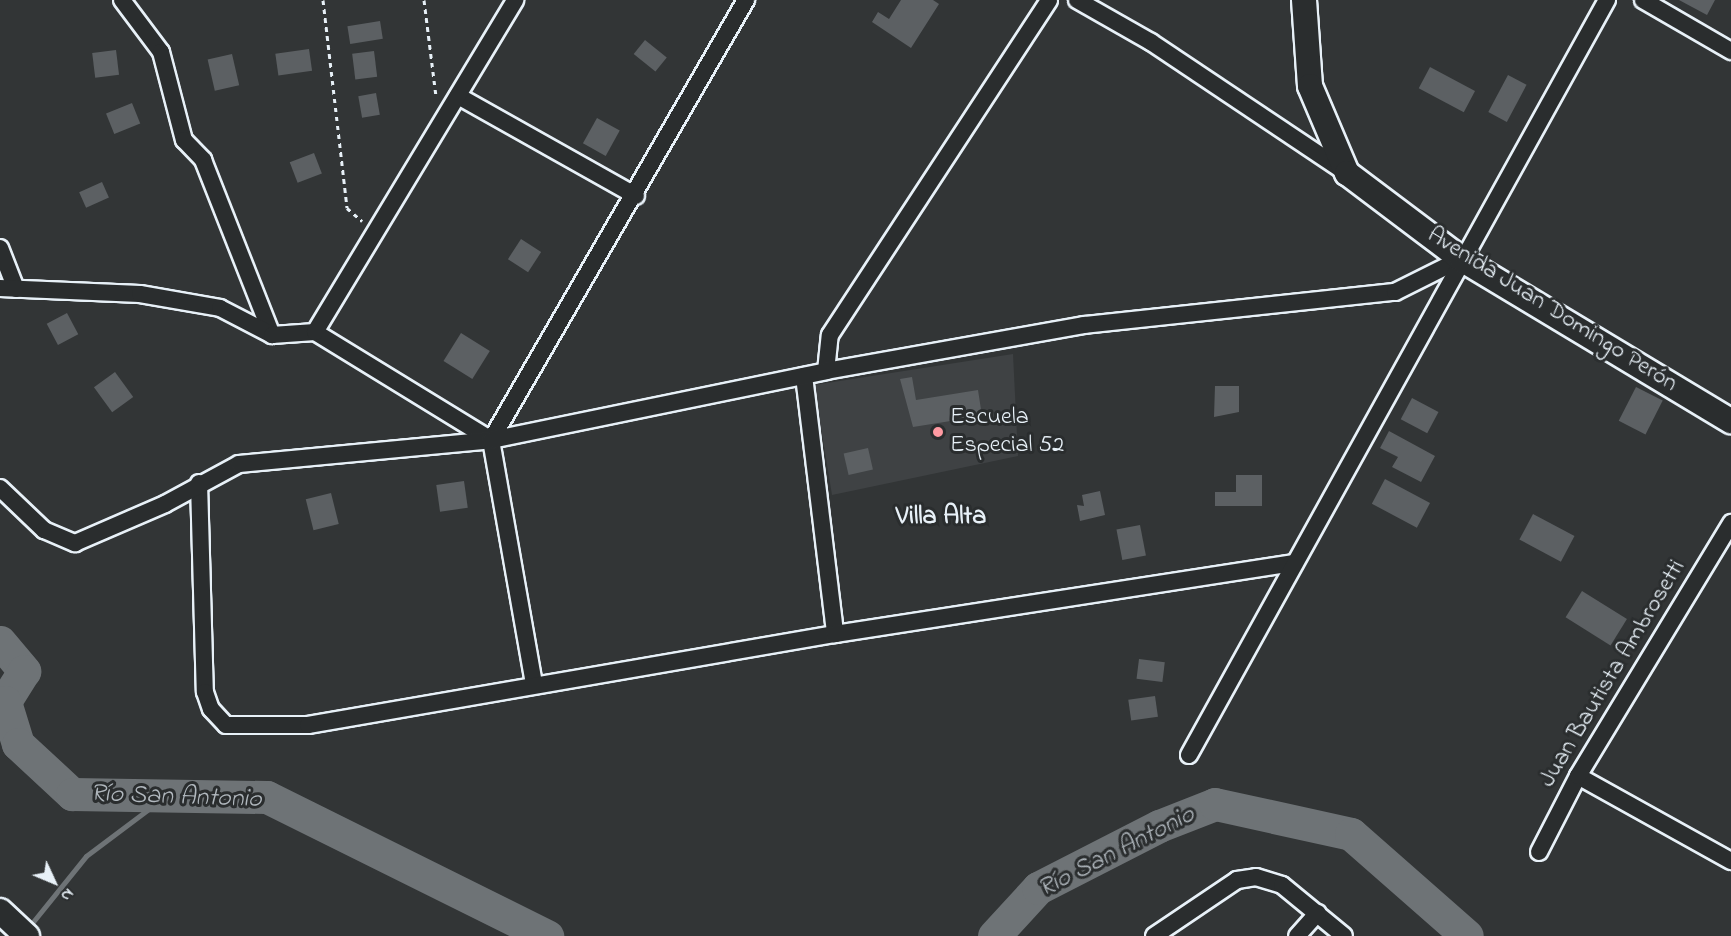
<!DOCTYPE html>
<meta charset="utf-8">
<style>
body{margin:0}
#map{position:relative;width:1731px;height:936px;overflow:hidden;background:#323536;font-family:"Indie Flower",sans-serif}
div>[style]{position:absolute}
.built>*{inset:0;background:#3f4244}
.stream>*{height:5px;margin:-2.5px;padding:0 2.5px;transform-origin:2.5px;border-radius:2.5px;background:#6e7376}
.river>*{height:33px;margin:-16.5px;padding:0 16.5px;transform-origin:16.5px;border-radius:16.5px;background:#6e7376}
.building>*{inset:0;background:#5c6063;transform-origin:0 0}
.path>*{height:3px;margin-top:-1.5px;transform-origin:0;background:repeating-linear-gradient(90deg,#e8f1f8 0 4.5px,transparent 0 9px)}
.roads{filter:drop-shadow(2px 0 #e8f1f8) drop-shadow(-2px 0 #e8f1f8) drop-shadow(0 2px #e8f1f8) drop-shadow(0 -2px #e8f1f8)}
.minor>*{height:16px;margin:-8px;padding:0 8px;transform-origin:8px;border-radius:8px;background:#2a2d2e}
.secondary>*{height:24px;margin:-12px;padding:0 12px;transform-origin:12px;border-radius:12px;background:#2a2d2e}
.dots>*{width:16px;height:16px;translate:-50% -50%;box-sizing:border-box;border:3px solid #2a2d2e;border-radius:50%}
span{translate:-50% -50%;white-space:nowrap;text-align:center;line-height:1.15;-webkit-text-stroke:6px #2a2d2e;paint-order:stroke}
.street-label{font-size:24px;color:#e8f1f8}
.poi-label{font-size:24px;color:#e8f1f8}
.left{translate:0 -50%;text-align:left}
.neighbourhood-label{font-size:26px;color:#e8f1f8;font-weight:700}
.water-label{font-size:26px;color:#b1b8be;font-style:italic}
.north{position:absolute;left:24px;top:852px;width:60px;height:60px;-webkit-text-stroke:4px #2a2d2e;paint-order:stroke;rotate:134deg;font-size:16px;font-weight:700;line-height:24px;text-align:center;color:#e8f1f8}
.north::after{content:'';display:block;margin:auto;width:21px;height:27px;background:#e8f1f8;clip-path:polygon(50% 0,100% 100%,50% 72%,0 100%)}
</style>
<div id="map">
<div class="built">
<i style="clip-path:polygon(1013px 354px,1018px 456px,832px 495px,814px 385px)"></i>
</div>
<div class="stream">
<i style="left:28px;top:928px;width:92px;rotate:-51.1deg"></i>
<i style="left:86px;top:856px;width:100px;rotate:-36.9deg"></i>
</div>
<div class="river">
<i style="left:0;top:642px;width:38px;rotate:50deg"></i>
<i style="left:24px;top:671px;width:36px;rotate:122deg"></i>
<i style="left:5px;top:702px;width:44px;rotate:72.8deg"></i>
<i style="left:18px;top:744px;width:74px;rotate:42.8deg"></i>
<i style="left:72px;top:794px;width:195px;rotate:0.9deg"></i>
<i style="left:267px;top:797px;width:313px;rotate:26.4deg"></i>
<i style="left:994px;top:936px;width:65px;rotate:-47.5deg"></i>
<i style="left:1038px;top:888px;width:136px;rotate:-27.1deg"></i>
<i style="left:1159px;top:826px;width:60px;rotate:-21.4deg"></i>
<i style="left:1215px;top:804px;width:139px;rotate:12.4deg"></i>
<i style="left:1351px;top:834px;width:154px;rotate:41.3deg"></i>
</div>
<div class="building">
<i style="clip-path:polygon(901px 0,933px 0,939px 4px,911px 48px,872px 22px,878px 12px,889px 19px)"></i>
<i style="clip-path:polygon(1679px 0,1715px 0,1707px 15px)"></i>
<i style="left:380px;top:21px;width:18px;height:33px;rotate:81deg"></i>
<i style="left:645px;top:40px;width:28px;height:18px;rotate:39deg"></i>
<i style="left:309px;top:49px;width:22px;height:34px;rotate:82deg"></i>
<i style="left:116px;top:50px;width:25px;height:24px;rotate:83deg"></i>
<i style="left:374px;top:51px;width:26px;height:22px;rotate:83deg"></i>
<i style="left:232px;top:54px;width:32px;height:25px;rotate:77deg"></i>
<i style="left:1430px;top:67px;width:51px;height:24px;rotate:28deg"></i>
<i style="left:1508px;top:75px;width:21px;height:42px;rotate:28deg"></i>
<i style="left:376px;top:93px;width:22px;height:18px;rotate:80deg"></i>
<i style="left:132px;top:103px;width:22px;height:28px;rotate:68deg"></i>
<i style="left:597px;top:118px;width:26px;height:29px;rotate:29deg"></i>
<i style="left:314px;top:153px;width:22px;height:26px;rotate:69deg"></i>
<i style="left:102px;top:182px;width:17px;height:25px;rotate:66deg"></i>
<i style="left:521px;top:239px;width:24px;height:24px;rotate:33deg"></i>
<i style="left:67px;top:313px;width:24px;height:23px;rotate:62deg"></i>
<i style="left:461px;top:333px;width:34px;height:33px;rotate:32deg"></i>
<i style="left:115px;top:372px;width:31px;height:26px;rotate:54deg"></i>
<i style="clip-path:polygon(912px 377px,916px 400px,978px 390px,982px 416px,913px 427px,900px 379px)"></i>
<i style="clip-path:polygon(1215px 386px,1239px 386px,1239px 412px,1214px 417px)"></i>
<i style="left:1636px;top:387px;width:30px;height:38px;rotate:27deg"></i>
<i style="left:1412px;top:398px;width:30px;height:24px;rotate:28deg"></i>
<i style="clip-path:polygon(1389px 431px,1435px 456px,1421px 482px,1392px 467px,1398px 457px,1380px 448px)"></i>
<i style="left:868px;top:448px;width:22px;height:25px;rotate:77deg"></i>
<i style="clip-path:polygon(1236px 475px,1262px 475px,1262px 506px,1215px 506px,1215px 492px,1236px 492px)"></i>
<i style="left:1385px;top:479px;width:51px;height:28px;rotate:28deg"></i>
<i style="left:464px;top:481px;width:27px;height:28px;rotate:82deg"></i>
<i style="clip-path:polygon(1100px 491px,1105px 515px,1080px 521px,1077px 505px,1084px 506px,1082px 495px)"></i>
<i style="left:331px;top:493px;width:32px;height:26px;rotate:76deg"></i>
<i style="left:1533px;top:514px;width:47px;height:29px;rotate:28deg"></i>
<i style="left:1140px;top:525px;width:31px;height:24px;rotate:79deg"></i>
<i style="left:1582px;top:591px;width:53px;height:31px;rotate:32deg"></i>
<i style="left:1139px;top:659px;width:26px;height:20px;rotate:7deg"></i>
<i style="left:1155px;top:696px;width:21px;height:27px;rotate:82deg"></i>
</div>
<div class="path">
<i style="left:323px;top:0;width:209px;rotate:83.4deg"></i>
<i style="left:347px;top:208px;width:20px;rotate:41deg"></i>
<i style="left:424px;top:0;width:97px;rotate:82.9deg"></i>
</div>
<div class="roads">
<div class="minor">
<i style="left:122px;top:0;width:65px;rotate:53.1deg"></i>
<i style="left:161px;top:52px;width:91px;rotate:75.4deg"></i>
<i style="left:184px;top:140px;width:28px;rotate:46deg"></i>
<i style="left:203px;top:160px;width:188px;rotate:68.5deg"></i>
<i style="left:1077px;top:0;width:85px;rotate:29.6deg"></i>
<i style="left:1151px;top:42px;width:236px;rotate:33.8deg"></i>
<i style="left:1643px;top:0;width:102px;rotate:30.1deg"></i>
<i style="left:458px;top:96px;width:204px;rotate:29.3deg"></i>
<i style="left:0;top:248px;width:44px;rotate:68.7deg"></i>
<i style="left:0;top:288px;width:140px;rotate:2.5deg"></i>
<i style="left:140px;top:294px;width:81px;rotate:9.9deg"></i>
<i style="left:220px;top:308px;width:59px;rotate:27.4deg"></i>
<i style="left:272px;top:335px;width:43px;rotate:-4deg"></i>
<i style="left:315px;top:332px;width:206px;rotate:31.5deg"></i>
<i style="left:491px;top:440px;width:248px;rotate:80deg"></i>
<i style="left:315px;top:332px;width:388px;rotate:-58.9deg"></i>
<i style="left:826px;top:371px;width:36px;rotate:-84deg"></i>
<i style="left:830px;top:335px;width:400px;rotate:-56.8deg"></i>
<i style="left:804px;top:376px;width:260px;rotate:83.1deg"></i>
<i style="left:491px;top:440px;width:509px;rotate:-59.91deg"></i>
<i style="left:199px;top:483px;width:209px;rotate:88.4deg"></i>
<i style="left:205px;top:692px;width:18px;rotate:71deg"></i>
<i style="left:211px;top:709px;width:22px;rotate:47deg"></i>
<i style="left:226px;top:725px;width:82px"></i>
<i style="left:308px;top:725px;width:535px;rotate:-9.8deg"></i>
<i style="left:835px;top:634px;width:465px;rotate:-8.8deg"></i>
<i style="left:0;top:488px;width:61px;rotate:43.7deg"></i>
<i style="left:44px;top:530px;width:34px;rotate:23deg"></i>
<i style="left:75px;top:543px;width:98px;rotate:-23.4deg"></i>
<i style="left:165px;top:504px;width:84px;rotate:-28.4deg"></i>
<i style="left:239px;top:464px;width:253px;rotate:-5.4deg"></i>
<i style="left:491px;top:440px;width:342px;rotate:-11.6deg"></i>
<i style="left:826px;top:371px;width:262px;rotate:-10.1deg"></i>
<i style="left:1084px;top:325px;width:313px;rotate:-6.1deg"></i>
<i style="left:1395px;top:292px;width:74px;rotate:-26.6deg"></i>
<i style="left:1189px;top:755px;width:863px;rotate:-61.03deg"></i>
<i style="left:1578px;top:776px;width:175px;rotate:29.1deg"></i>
<i style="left:1539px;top:852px;width:85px;rotate:-62.8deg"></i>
<i style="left:1578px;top:776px;width:296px;rotate:-58.8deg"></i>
<i style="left:1154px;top:936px;width:100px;rotate:-34deg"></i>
<i style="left:1237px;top:880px;width:19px;rotate:-9deg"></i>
<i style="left:1256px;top:877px;width:27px;rotate:17deg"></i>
<i style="left:1282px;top:885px;width:80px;rotate:39.4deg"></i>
<i style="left:1297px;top:936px;width:31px;rotate:-48deg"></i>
</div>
<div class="secondary">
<i style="left:1304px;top:0;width:86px;rotate:86deg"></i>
<i style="left:1310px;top:86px;width:95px;rotate:67deg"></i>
<i style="left:1347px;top:173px;width:143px;rotate:37deg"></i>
<i style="left:1461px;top:259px;width:315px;rotate:31deg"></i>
<i style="left:0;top:911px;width:37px;rotate:43deg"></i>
</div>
</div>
<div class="dots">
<i style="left:938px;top:432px;background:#ff9aa2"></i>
</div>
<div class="street-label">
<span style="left:1552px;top:310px;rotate:32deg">Avenida Juan Domingo Perón</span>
<span style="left:1613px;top:674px;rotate:-59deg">Juan Bautista Ambrosetti</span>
</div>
<div class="poi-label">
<span class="left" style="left:950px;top:432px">Escuela<br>Especial 52</span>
</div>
<div class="neighbourhood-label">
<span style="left:941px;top:518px">Villa Alta</span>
</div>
<div class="water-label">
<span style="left:176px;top:798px;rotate:2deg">Río San Antonio</span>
<span style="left:1117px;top:853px;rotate:-27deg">Río San Antonio</span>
</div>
<div class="north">N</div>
</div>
